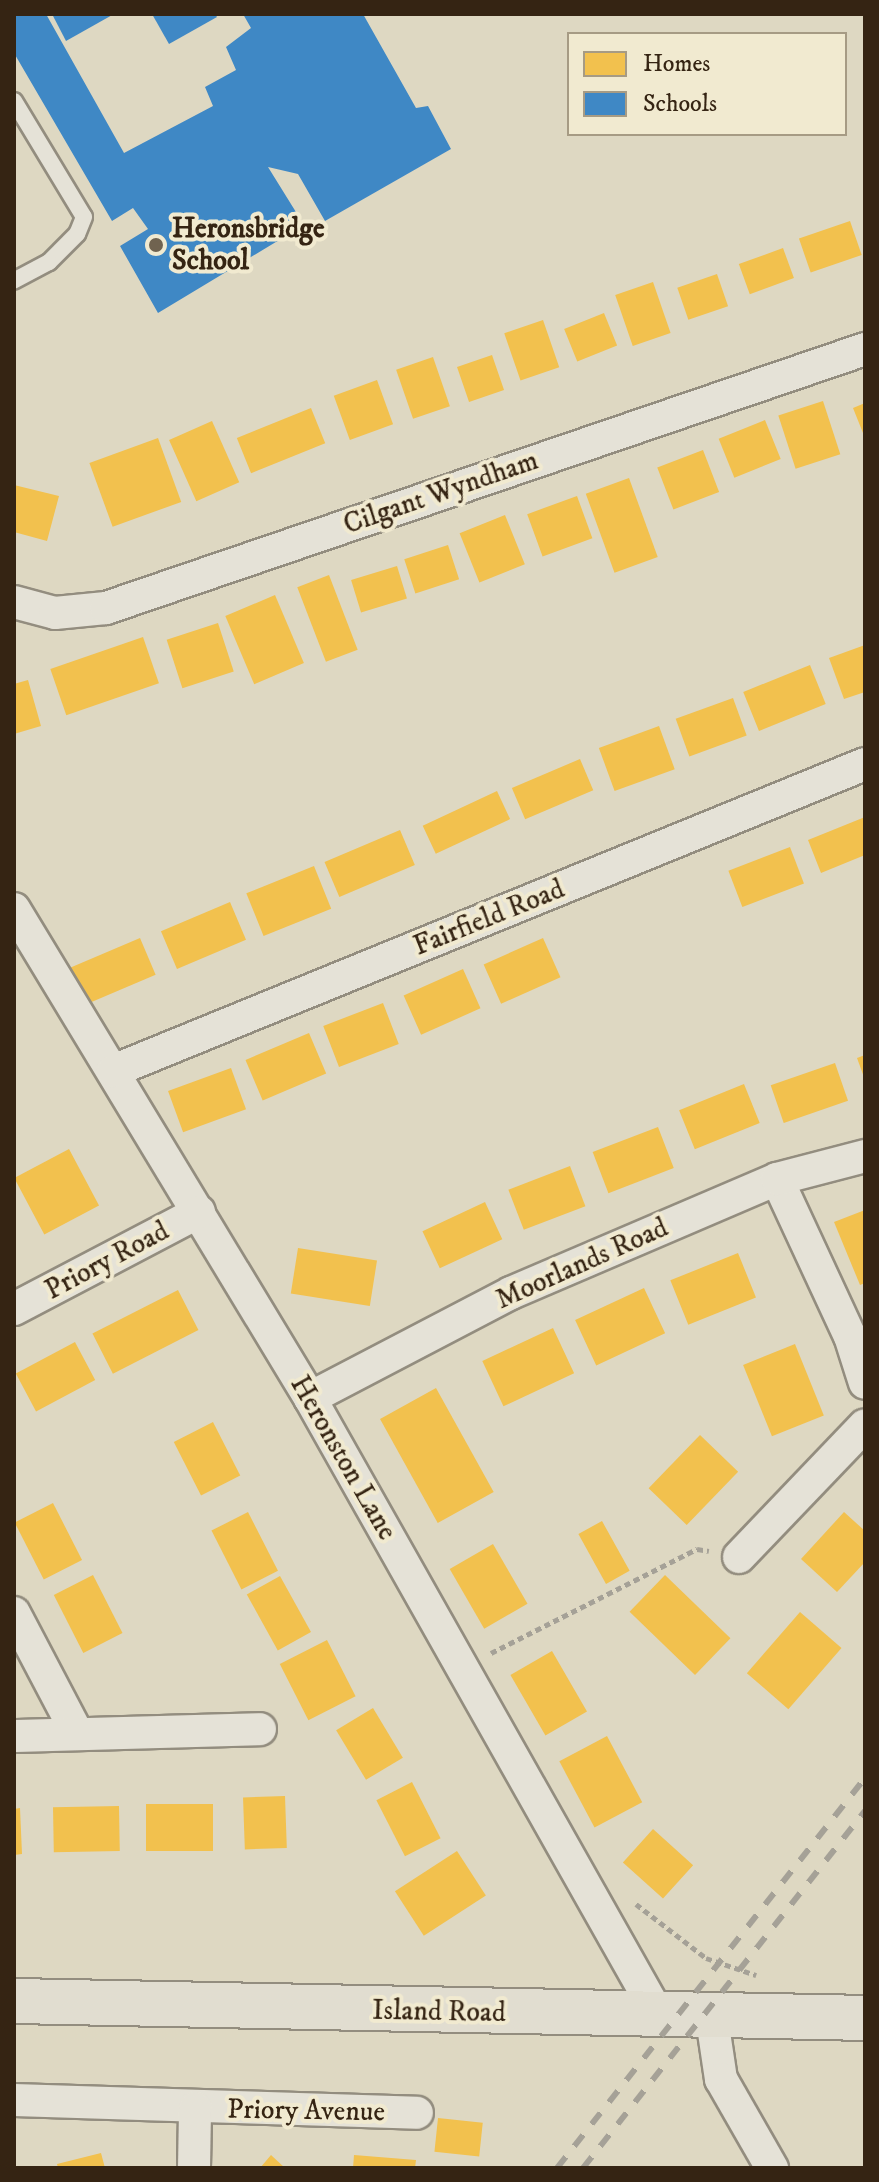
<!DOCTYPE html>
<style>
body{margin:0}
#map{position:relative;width:879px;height:2182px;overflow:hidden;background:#ded8c2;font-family:"IM FELL DW Pica",serif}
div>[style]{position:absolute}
.homes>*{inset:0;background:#f2c14e;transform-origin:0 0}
.schools>*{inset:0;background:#3f88c5}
.path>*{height:5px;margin-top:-2.5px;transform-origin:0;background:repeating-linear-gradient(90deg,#a5a197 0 6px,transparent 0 10px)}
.roads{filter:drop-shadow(2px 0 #938d7f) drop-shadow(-2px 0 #938d7f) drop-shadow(0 2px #938d7f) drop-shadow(0 -2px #938d7f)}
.service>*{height:16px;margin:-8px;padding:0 8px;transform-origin:8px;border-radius:8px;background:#e5e2d7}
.minor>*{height:32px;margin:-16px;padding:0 16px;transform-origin:16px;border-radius:16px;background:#e5e2d7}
.primary>*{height:44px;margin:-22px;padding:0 22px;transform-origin:22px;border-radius:22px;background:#e1ddd0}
.rail>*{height:6px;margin-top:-3px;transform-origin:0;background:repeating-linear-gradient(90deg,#a5a197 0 14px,transparent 0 28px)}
.dots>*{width:22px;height:22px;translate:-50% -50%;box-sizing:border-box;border:4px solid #f1ead0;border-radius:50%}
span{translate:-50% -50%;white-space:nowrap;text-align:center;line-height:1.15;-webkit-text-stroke:8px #f1ead0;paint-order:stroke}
.poi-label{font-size:28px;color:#352413;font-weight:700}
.left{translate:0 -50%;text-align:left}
.street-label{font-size:28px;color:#352413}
.frame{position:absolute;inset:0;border:16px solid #352413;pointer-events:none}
.legend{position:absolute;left:567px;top:32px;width:280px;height:104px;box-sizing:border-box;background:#f1ead0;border:2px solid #a69b84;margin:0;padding:10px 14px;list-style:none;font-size:24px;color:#352413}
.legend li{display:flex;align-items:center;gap:16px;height:40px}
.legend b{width:40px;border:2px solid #a69b84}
</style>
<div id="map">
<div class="homes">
<i style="left:850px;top:221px;width:36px;height:54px;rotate:71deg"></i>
<i style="left:783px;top:248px;width:32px;height:47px;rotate:70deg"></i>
<i style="left:717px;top:274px;width:34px;height:42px;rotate:71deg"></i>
<i style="left:653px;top:282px;width:54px;height:40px;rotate:71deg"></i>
<i style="left:604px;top:313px;width:35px;height:43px;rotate:68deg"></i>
<i style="left:543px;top:320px;width:50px;height:41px;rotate:71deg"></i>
<i style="left:492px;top:355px;width:37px;height:37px;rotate:71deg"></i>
<i style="left:433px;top:357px;width:52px;height:39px;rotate:71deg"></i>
<i style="left:377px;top:380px;width:47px;height:46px;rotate:70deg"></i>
<i style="left:823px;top:401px;width:56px;height:47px;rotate:72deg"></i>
<i style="clip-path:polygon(865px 403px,865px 438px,853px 408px)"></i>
<i style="left:311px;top:408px;width:38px;height:80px;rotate:68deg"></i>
<i style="left:765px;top:420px;width:42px;height:50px;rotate:68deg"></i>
<i style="left:212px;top:421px;width:67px;height:47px;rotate:66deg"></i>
<i style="left:158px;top:438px;width:68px;height:73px;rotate:70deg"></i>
<i style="left:703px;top:450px;width:45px;height:49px;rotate:69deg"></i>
<i style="left:629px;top:478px;width:84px;height:46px;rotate:70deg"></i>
<i style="clip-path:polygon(14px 485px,59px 496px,47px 541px,14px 532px)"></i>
<i style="left:577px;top:496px;width:45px;height:53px;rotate:70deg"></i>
<i style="left:505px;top:515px;width:53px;height:49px;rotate:68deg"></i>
<i style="left:448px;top:545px;width:36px;height:46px;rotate:72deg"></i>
<i style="left:397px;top:566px;width:34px;height:48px;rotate:73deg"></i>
<i style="left:329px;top:575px;width:80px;height:34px;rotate:69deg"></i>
<i style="left:275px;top:595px;width:74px;height:54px;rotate:67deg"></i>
<i style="left:218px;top:623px;width:51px;height:54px;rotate:72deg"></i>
<i style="left:143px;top:637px;width:49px;height:98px;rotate:71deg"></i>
<i style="clip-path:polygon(865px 645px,865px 692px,844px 699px,829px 658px)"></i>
<i style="left:810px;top:665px;width:42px;height:72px;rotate:68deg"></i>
<i style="clip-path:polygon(28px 680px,41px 726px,14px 734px,14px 684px)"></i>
<i style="left:733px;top:698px;width:40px;height:61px;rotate:70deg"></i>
<i style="left:659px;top:726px;width:46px;height:64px;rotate:70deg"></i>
<i style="left:580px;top:759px;width:34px;height:74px;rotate:67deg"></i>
<i style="left:497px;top:791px;width:31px;height:82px;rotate:65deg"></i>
<i style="clip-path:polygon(865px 817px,865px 855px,821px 873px,808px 840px)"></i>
<i style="left:400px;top:830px;width:38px;height:82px;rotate:67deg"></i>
<i style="left:790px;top:847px;width:39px;height:66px;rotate:69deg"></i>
<i style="left:314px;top:866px;width:46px;height:73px;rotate:68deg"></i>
<i style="left:230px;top:902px;width:41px;height:75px;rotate:67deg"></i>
<i style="left:140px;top:938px;width:40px;height:83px;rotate:67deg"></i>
<i style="left:543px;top:938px;width:43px;height:65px;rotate:66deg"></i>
<i style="left:463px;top:969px;width:43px;height:65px;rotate:66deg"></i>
<i style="left:383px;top:1003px;width:44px;height:64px;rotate:69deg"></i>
<i style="left:309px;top:1033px;width:44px;height:69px;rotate:67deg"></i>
<i style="clip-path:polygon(865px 1055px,865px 1080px,857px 1058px)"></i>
<i style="left:835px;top:1063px;width:40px;height:68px;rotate:71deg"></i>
<i style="left:231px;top:1068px;width:44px;height:67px;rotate:70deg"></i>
<i style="left:744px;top:1084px;width:42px;height:70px;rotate:68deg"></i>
<i style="left:658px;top:1127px;width:44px;height:70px;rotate:69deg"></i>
<i style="left:69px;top:1149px;width:64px;height:62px;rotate:62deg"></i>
<i style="left:570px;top:1166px;width:43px;height:66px;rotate:69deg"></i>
<i style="left:485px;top:1202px;width:41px;height:69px;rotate:65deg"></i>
<i style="clip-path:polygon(865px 1210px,865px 1283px,860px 1285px,834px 1222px)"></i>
<i style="left:298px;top:1248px;width:80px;height:46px;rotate:9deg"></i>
<i style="left:738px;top:1253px;width:48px;height:73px;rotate:68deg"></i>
<i style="left:644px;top:1288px;width:50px;height:76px;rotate:65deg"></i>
<i style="left:178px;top:1290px;width:45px;height:96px;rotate:63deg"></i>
<i style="left:553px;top:1328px;width:50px;height:78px;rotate:65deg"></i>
<i style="left:75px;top:1342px;width:43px;height:67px;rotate:62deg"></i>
<i style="left:795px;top:1344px;width:77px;height:56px;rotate:68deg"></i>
<i style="left:436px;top:1388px;width:119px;height:64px;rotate:61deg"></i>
<i style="left:213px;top:1422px;width:60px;height:44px;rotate:63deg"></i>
<i style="left:700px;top:1435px;width:53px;height:74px;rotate:44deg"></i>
<i style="left:53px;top:1503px;width:64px;height:43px;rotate:63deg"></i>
<i style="left:248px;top:1512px;width:66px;height:41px;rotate:63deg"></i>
<i style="clip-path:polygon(844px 1512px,865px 1531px,865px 1562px,837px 1592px,801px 1559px)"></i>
<i style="left:602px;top:1521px;width:57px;height:27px;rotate:61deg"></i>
<i style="left:493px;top:1544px;width:69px;height:50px;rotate:60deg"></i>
<i style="left:93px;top:1575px;width:65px;height:44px;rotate:63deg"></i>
<i style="left:665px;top:1575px;width:91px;height:51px;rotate:44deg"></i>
<i style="left:280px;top:1576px;width:64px;height:38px;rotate:61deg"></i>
<i style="left:800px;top:1612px;width:55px;height:81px;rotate:41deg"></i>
<i style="left:327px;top:1640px;width:63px;height:53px;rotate:63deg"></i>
<i style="left:552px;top:1651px;width:70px;height:48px;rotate:60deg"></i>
<i style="left:373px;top:1708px;width:58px;height:43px;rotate:59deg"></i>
<i style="left:607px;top:1736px;width:75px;height:54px;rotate:62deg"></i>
<i style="left:412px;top:1782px;width:63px;height:40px;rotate:63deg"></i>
<i style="left:285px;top:1796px;width:52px;height:42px;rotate:88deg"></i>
<i style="left:146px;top:1804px;width:67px;height:47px"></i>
<i style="left:119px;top:1806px;width:45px;height:66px;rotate:89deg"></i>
<i style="clip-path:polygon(20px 1808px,22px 1854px,14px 1855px,14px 1809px)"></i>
<i style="left:653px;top:1829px;width:54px;height:45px;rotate:42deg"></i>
<i style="left:457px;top:1851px;width:53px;height:74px;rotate:57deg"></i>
<i style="left:438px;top:2118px;width:45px;height:34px;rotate:6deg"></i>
<i style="clip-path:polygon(101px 2153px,105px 2168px,58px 2168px,57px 2164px)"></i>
<i style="clip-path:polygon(271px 2155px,285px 2168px,260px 2168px)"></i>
<i style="clip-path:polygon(354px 2155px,416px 2160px,415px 2168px,353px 2168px)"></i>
</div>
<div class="schools">
<i style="clip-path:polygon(14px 14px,46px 14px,124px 153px,213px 106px,205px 87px,236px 70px,226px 47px,251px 28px,243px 14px,363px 14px,416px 108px,428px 106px,451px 149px,325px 221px,298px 174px,268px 167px,304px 225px,158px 313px,120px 246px,148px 229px,133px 208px,112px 221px,14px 53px)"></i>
<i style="clip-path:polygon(52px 14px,114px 14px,66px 41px)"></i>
<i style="clip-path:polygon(152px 14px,215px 14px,217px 17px,169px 44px)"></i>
</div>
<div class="path">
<i style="left:491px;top:1653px;width:231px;rotate:-26.8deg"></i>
<i style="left:697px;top:1549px;width:12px;rotate:9deg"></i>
<i style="left:636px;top:1904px;width:88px;rotate:37.6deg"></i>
<i style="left:706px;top:1958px;width:53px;rotate:18.8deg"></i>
</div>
<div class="roads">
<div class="service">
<i style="left:14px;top:101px;width:135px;rotate:58.9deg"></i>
<i style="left:84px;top:217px;width:18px;rotate:112deg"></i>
<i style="left:77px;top:234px;width:40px;rotate:135deg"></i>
<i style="left:49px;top:262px;width:40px;rotate:152deg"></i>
</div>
<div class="minor">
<i style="left:14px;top:602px;width:42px;rotate:15deg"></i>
<i style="left:55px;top:613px;width:51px;rotate:-5.6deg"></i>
<i style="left:106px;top:608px;width:802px;rotate:-18.84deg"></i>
<i style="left:14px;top:909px;width:572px;rotate:58.81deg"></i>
<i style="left:310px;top:1398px;width:710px;rotate:60.55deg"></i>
<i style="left:113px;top:1071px;width:812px;rotate:-22.21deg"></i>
<i style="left:777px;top:1179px;width:173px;rotate:65.1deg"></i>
<i style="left:850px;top:1336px;width:49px;rotate:72.3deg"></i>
<i style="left:14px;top:1309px;width:209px;rotate:-27.7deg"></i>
<i style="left:310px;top:1398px;width:227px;rotate:-27.6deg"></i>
<i style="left:511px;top:1293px;width:289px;rotate:-23.2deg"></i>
<i style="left:777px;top:1179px;width:91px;rotate:-14.6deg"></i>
<i style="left:739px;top:1557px;width:182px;rotate:-46.3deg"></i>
<i style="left:14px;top:1613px;width:136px;rotate:62.3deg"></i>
<i style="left:14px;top:1736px;width:246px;rotate:-1.6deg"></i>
<i style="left:712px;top:2019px;width:61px;rotate:81.5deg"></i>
<i style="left:721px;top:2079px;width:103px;rotate:60.2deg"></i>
<i style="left:14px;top:2100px;width:403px;rotate:1.8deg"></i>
<i style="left:194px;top:2168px;width:60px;rotate:-89deg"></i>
</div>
<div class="primary">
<i style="left:14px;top:2001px;width:851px;rotate:1.14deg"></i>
</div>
</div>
<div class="rail">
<i style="left:557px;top:2168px;width:497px;rotate:-51.7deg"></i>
<i style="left:583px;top:2168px;width:455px;rotate:-51.7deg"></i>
</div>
<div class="dots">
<i style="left:156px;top:245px;background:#706350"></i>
</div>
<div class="poi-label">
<span class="left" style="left:172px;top:245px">Heronsbridge<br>School</span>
</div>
<div class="street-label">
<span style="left:441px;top:493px;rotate:-19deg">Cilgant Wyndham</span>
<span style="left:489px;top:918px;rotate:-22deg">Fairfield Road</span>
<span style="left:107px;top:1261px;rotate:-28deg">Priory Road</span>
<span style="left:582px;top:1264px;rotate:-24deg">Moorlands Road</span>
<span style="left:343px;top:1458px;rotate:60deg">Heronston Lane</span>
<span style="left:439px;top:2012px;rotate:1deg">Island Road</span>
<span style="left:306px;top:2111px;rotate:1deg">Priory Avenue</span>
</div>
<div class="frame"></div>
<ul class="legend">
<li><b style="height:22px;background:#f2c14e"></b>Homes</li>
<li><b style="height:22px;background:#3f88c5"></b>Schools</li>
</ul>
</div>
